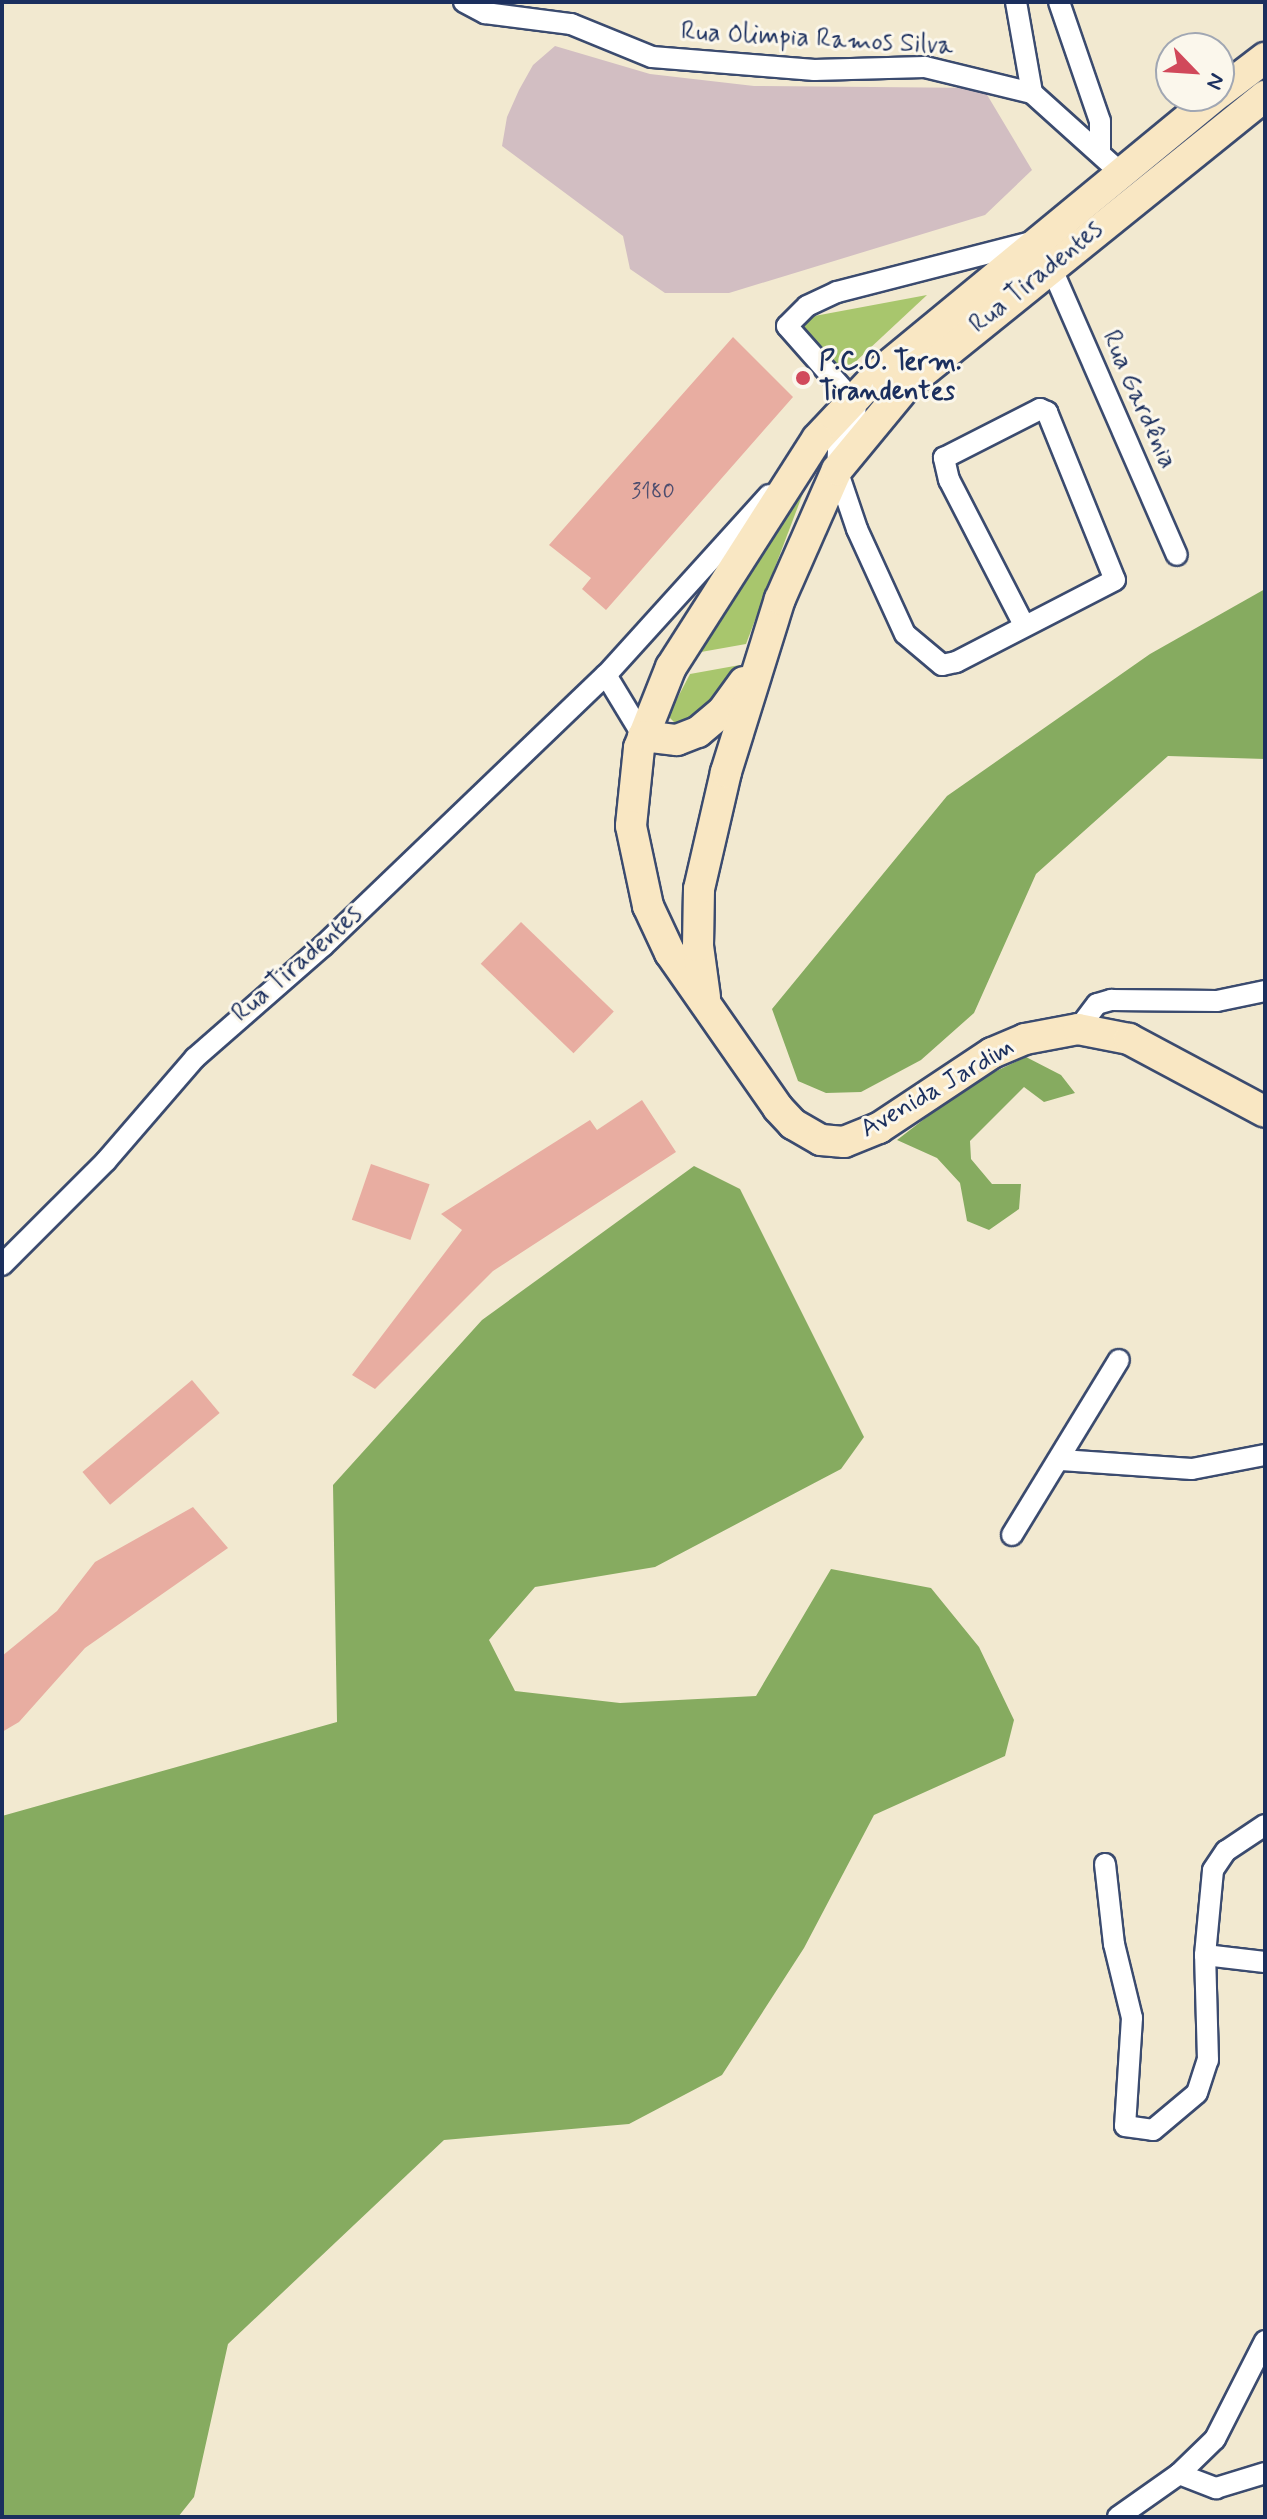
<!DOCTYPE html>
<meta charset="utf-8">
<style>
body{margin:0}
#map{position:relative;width:1267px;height:2519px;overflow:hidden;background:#f2e9d0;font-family:Mynerve,sans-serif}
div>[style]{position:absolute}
.industrial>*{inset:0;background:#d2bec2}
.green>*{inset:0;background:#a8c66d}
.forest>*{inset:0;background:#86ab60}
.building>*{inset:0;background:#e8ada1;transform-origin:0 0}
.roads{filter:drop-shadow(2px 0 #3b4b6f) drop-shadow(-2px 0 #3b4b6f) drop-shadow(0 2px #3b4b6f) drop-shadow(0 -2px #3b4b6f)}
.street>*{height:20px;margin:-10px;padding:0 10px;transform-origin:10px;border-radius:10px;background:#fff}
.secondary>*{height:30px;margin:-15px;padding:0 15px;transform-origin:15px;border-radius:15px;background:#f9e7c3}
.dots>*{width:22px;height:22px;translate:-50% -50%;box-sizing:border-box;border:4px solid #fbf7ec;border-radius:50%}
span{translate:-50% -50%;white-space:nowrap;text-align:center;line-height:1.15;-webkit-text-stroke:6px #fbf7ec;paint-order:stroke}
.number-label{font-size:22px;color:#4e4e6f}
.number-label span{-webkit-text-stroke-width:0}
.street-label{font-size:26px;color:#1b2f5e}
.poi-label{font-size:26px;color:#1b2f5e;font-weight:700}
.left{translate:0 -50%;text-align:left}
.frame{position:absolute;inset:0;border:4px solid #1b2f5e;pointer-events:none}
.north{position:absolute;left:1155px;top:32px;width:80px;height:80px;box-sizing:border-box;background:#fbf7ec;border:2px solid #a1a7b3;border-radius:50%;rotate:115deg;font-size:22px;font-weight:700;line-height:32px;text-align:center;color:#1b2f5e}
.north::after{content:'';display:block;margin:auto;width:28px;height:36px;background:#d1495b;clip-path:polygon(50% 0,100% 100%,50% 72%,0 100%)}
</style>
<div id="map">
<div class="industrial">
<i style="clip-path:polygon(555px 46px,650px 74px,754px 86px,983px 88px,1032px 170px,985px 215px,729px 293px,665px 293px,630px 269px,623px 236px,502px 146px,507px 117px,519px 90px,533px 65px)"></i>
</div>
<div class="green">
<i style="clip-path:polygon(927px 295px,838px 378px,793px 320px)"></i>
<i style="clip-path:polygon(808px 480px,746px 644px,701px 652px)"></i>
<i style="clip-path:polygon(740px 665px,696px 722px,678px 726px,668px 716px,690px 674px)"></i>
</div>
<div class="forest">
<i style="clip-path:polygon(1265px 589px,1265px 759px,1168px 756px,1036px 874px,974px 1013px,921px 1060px,861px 1092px,826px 1093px,798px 1081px,772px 1009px,947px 796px,1150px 654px)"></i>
<i style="clip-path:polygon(1026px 1057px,1061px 1075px,1075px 1093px,1044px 1102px,1024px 1087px,970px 1141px,971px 1159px,992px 1184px,1021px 1184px,1019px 1209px,989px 1230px,967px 1221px,960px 1183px,937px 1158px,897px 1140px,971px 1083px)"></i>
<i style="clip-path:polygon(694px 1166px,740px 1189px,864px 1437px,841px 1469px,655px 1567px,535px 1587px,489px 1640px,515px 1691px,620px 1703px,756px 1696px,831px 1569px,931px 1588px,979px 1647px,1014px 1720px,1005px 1756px,874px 1815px,804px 1948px,722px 2075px,629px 2124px,444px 2140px,228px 2344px,194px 2497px,178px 2517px,2px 2517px,2px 1816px,337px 1722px,333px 1485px,482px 1320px)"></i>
</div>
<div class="building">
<i style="clip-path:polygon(733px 337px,793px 397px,606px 610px,582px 589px,591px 578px,549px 545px)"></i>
<i style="left:521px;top:922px;width:129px;height:58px;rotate:44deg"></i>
<i style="clip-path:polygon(642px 1100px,676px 1152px,493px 1271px,375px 1389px,352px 1375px,462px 1230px,441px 1214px,590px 1120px,597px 1130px)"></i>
<i style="left:371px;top:1164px;width:62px;height:59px;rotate:19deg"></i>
<i style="left:192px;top:1380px;width:43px;height:143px;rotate:50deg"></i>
<i style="clip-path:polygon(193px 1507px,228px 1548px,85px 1648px,19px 1722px,2px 1732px,2px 1656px,57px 1611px,95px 1562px)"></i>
</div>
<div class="roads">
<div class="street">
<i style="left:464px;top:2px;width:24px;rotate:28deg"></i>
<i style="left:485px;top:13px;width:87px;rotate:7.3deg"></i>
<i style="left:571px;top:24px;width:87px;rotate:22.2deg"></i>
<i style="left:652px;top:57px;width:163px;rotate:4.6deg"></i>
<i style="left:814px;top:70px;width:111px;rotate:-1.5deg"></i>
<i style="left:925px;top:67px;width:110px;rotate:13.7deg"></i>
<i style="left:1016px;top:2px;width:92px;rotate:80deg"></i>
<i style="left:1032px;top:93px;width:120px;rotate:42deg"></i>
<i style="left:1059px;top:2px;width:126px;rotate:71deg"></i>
<i style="left:1100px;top:121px;width:32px;rotate:90deg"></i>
<i style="left:1051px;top:267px;width:314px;rotate:66.4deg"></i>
<i style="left:1024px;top:625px;width:163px;rotate:-117.3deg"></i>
<i style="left:949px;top:480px;width:23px;rotate:-103deg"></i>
<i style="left:944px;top:458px;width:108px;rotate:-27deg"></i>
<i style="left:1040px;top:409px;width:8px;rotate:23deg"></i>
<i style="left:1047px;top:412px;width:181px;rotate:68deg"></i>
<i style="left:1115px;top:580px;width:179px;rotate:152.7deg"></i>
<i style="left:956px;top:662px;width:14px;rotate:168deg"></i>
<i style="left:942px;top:665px;width:48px;rotate:-140deg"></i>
<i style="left:905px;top:634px;width:115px;rotate:-114.6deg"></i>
<i style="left:857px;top:529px;width:62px;rotate:-108.7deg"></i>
<i style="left:837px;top:470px;width:22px;rotate:-87deg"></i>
<i style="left:838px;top:448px;width:35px;rotate:-61deg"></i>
<i style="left:855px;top:417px;width:13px;rotate:-86deg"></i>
<i style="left:856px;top:404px;width:104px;rotate:-131.5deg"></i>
<i style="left:787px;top:326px;width:28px;rotate:-45deg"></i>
<i style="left:807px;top:306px;width:33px;rotate:-25deg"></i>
<i style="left:837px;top:292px;width:201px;rotate:-14.4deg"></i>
<i style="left:606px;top:675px;width:71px;rotate:58.8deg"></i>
<i style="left:1078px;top:1029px;width:31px;rotate:-53deg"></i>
<i style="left:1097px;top:1004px;width:15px;rotate:-16deg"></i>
<i style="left:1111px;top:1000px;width:106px;rotate:0.5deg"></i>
<i style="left:1217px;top:1001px;width:49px;rotate:-11.8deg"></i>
<i style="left:2px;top:1265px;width:147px;rotate:-45deg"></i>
<i style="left:106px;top:1161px;width:136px;rotate:-49.2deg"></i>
<i style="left:195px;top:1058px;width:170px;rotate:-41.2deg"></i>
<i style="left:323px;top:946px;width:392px;rotate:-43.8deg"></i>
<i style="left:606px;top:675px;width:243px;rotate:-47.8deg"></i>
<i style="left:1061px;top:1460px;width:131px;rotate:3.9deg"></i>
<i style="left:1192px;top:1469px;width:74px;rotate:-10.9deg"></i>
<i style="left:1012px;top:1535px;width:205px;rotate:-58.6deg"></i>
<i style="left:1105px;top:1864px;width:81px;rotate:83.6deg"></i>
<i style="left:1114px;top:1944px;width:76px;rotate:76.3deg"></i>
<i style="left:1132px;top:2018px;width:108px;rotate:93.7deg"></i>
<i style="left:1125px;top:2126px;width:28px;rotate:8deg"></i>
<i style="left:1153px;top:2130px;width:57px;rotate:-40.1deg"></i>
<i style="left:1197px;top:2093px;width:35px;rotate:-72deg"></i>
<i style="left:1208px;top:2060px;width:105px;rotate:-91.6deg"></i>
<i style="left:1205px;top:1955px;width:85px;rotate:-84.6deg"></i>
<i style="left:1213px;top:1870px;width:23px;rotate:-56deg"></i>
<i style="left:1226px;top:1851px;width:47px;rotate:-33.7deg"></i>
<i style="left:1205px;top:1955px;width:60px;rotate:6.7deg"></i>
<i style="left:1179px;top:2474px;width:40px;rotate:21deg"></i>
<i style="left:1216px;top:2488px;width:51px;rotate:-17deg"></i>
<i style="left:1118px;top:2517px;width:75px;rotate:-35.2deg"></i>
<i style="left:1179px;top:2474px;width:50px;rotate:-44.2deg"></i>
<i style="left:1215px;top:2439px;width:110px;rotate:-63deg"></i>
</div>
<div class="secondary">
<i style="left:1219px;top:93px;width:58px;rotate:-37.3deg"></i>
<i style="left:1215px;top:96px;width:433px;rotate:140.5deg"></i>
<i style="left:881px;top:371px;width:93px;rotate:133.3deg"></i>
<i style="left:817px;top:439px;width:271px;rotate:122.6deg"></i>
<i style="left:671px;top:667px;width:87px;rotate:111.6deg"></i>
<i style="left:639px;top:748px;width:78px;rotate:95.9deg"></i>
<i style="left:631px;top:826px;width:82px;rotate:78deg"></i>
<i style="left:648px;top:906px;width:52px;rotate:64.9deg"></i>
<i style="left:670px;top:953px;width:189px;rotate:55.1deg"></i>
<i style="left:778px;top:1108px;width:22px;rotate:47deg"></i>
<i style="left:793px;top:1124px;width:32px;rotate:30deg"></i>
<i style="left:821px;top:1140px;width:23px;rotate:5deg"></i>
<i style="left:844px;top:1142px;width:38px;rotate:-22deg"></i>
<i style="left:879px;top:1128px;width:136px;rotate:-33.6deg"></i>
<i style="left:992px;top:1053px;width:36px;rotate:-23deg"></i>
<i style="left:1025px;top:1039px;width:54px;rotate:-10.7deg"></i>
<i style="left:1078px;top:1029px;width:52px;rotate:11.1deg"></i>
<i style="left:1129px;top:1039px;width:154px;rotate:28.2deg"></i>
<i style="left:643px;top:736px;width:34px;rotate:7deg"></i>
<i style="left:677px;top:740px;width:22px;rotate:-21deg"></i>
<i style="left:698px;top:732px;width:31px;rotate:-40deg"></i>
<i style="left:722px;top:712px;width:37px;rotate:-54deg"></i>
<i style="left:705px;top:997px;width:51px;rotate:-97.8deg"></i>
<i style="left:698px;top:946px;width:57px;rotate:-89deg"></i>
<i style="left:699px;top:889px;width:120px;rotate:-77deg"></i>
<i style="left:726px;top:772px;width:181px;rotate:-72.7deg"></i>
<i style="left:780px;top:599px;width:141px;rotate:-66.2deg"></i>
<i style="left:837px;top:470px;width:112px;rotate:-50.5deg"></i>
<i style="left:908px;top:384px;width:459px;rotate:-38.9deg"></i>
</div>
</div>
<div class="dots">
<i style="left:803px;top:378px;background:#d1495b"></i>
</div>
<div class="number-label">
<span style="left:653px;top:493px">3180</span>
</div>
<div class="street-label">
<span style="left:817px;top:40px;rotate:3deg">Rua Olimpia Ramos Silva</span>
<span style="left:1037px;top:278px;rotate:-39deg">Rua Tiradentes</span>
<span style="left:1138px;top:400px;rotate:66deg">Rua Gardênia</span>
<span style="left:298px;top:965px;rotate:-41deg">Rua Tiradentes</span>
<span style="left:938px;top:1089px;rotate:-30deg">Avenida Jardim</span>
</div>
<div class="poi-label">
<span class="left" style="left:819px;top:378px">P.C.O. Term.<br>Tirandentes</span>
</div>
<div class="frame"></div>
<div class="north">N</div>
</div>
